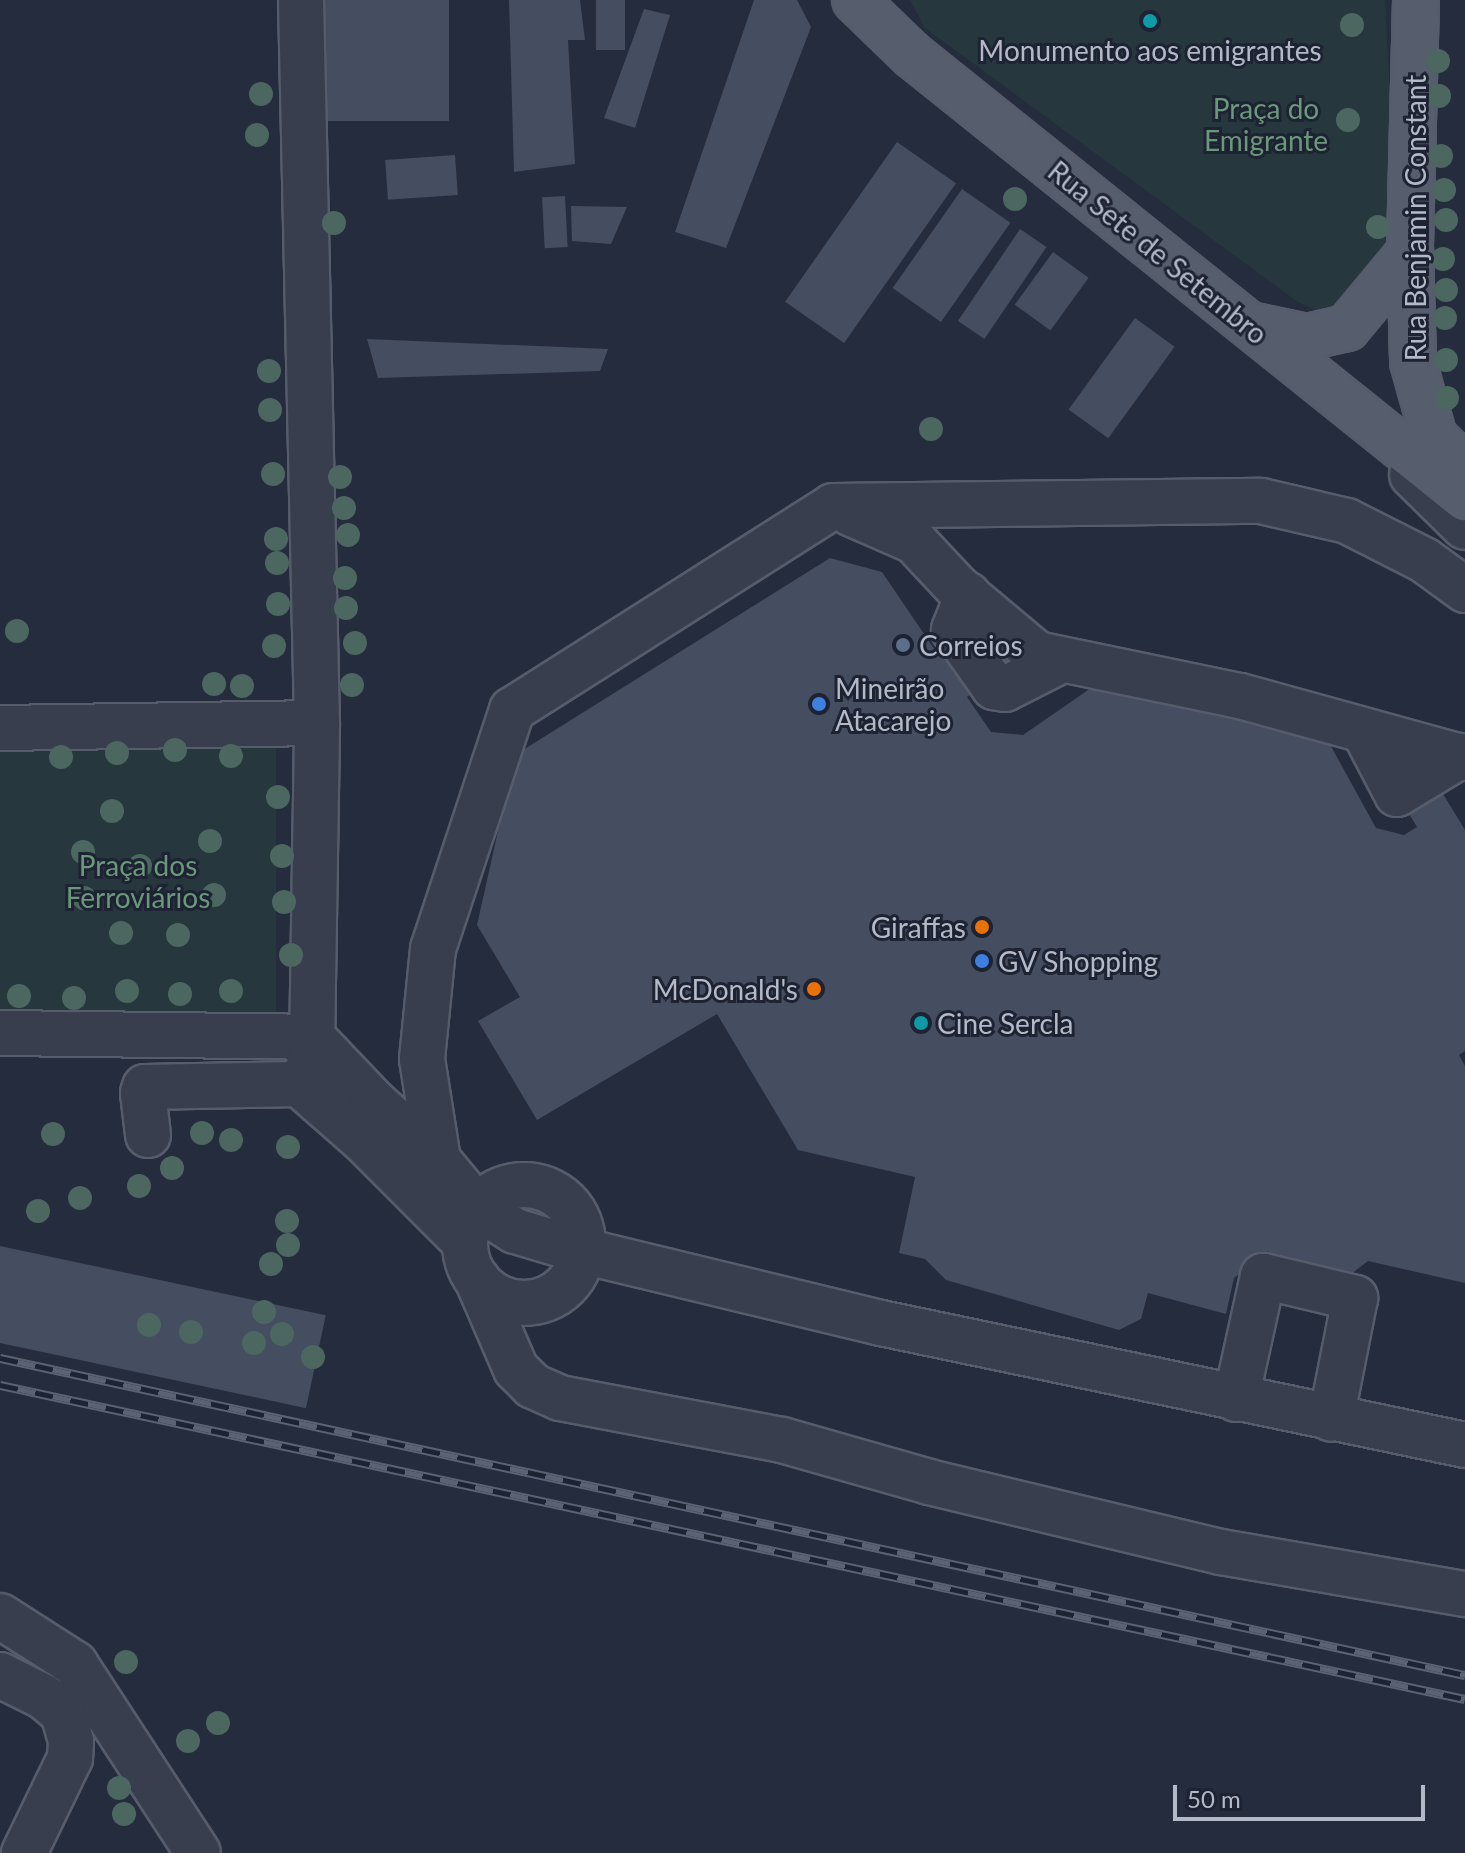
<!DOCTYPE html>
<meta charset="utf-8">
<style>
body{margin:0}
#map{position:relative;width:1465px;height:1853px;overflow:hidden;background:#242c3d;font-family:Lato,sans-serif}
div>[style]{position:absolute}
.green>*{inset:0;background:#26383e;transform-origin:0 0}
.building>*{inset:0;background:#454d60;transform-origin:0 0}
.roads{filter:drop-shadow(2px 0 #565c6b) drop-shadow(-2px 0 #565c6b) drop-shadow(0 2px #565c6b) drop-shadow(0 -2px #565c6b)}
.minor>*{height:44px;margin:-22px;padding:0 22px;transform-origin:22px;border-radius:22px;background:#383e4d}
.minor>.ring{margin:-22px;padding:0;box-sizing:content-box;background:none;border:44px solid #383e4d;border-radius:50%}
.major>*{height:44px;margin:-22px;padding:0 22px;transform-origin:22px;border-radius:22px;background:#565d6d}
.rail>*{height:9px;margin-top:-4.5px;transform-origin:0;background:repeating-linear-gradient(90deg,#1d2332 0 18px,#5a6274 0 36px);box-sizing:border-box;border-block:2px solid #5a6274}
.trees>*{width:24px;height:24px;margin:-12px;border-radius:50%;background:#4b675f}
.dots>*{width:22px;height:22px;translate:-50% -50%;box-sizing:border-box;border:4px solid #1d2332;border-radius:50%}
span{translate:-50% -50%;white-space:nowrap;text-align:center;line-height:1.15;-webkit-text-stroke:6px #1d2332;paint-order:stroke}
.poi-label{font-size:28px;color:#b4b9c8}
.left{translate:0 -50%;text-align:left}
.right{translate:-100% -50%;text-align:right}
.park-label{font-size:28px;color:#6b987a}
.street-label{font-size:28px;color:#b4b9c8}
.scale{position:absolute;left:1173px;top:1785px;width:252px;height:36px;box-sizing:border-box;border:4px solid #b4b9c8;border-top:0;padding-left:10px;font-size:24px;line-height:28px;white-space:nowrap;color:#b4b9c8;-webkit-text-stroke:6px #1d2332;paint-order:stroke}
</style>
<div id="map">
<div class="green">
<i style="clip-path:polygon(910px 0,1385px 0,1397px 229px,1389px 266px,1334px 311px,1315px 310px,1295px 300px,925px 28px)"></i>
<i style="left:0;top:745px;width:276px;height:270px"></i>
</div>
<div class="building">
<i style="left:312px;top:0;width:137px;height:121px"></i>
<i style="clip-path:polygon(509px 0,580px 0,585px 40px,568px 40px,575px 164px,514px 172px)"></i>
<i style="left:596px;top:0;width:29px;height:50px"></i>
<i style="clip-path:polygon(754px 0,797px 0,811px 27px,726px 248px,675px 232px)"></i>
<i style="clip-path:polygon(644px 9px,670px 15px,635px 128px,604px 118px)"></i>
<i style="left:897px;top:142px;width:72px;height:195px;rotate:35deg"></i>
<i style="left:455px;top:155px;width:40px;height:70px;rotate:86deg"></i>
<i style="left:962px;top:189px;width:59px;height:121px;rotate:35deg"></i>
<i style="left:565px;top:196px;width:51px;height:23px;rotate:87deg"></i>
<i style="clip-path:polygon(571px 206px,627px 207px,611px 244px,572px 241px)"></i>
<i style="left:1020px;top:229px;width:32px;height:111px;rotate:34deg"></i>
<i style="left:1053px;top:252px;width:44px;height:65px;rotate:36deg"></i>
<i style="left:1135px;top:318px;width:49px;height:113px;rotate:36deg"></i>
<i style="clip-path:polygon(367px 339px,608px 349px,600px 371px,378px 378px)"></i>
<i style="clip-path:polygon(830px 558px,882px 572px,937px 653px,979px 624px,1008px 668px,967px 697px,991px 732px,1023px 735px,1091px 688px,1327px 739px,1376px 828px,1404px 835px,1417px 827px,1403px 804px,1437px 784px,1465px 830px,1465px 1051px,1459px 1055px,1465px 1066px,1465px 1283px,1368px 1261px,1342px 1281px,1270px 1263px,1269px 1251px,1234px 1278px,1226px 1314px,1148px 1293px,1141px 1319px,1119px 1330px,946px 1280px,925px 1259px,899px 1253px,915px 1177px,798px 1150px,717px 1014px,537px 1120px,478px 1021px,520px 997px,477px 925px,515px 755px)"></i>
<i style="left:0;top:1246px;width:333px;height:95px;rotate:12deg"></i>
</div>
<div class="roads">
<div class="minor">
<i style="left:1412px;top:475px;width:74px;rotate:44.5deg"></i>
<i style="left:850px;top:513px;width:70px;rotate:23.6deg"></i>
<i style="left:914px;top:541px;width:64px;rotate:46.9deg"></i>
<i style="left:958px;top:588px;width:103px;rotate:39.9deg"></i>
<i style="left:1037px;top:654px;width:207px;rotate:11.7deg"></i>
<i style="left:1240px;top:696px;width:233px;rotate:15.4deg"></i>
<i style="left:968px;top:595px;width:38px;rotate:112deg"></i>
<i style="left:954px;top:630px;width:70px;rotate:54.9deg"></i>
<i style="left:994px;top:687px;width:11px;rotate:10deg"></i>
<i style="left:1005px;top:689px;width:64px;rotate:-27deg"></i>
<i style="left:0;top:728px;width:317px;rotate:-0.9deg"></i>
<i style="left:1364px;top:731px;width:71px;rotate:62.4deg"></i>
<i style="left:1397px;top:794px;width:74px;rotate:-31.1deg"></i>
<i style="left:0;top:1033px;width:312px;rotate:0.7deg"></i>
<i style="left:312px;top:1037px;width:88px;rotate:46.4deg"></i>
<i style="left:373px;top:1101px;width:88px;rotate:42.2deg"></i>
<i style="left:438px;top:1160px;width:61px;rotate:50.3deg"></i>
<i style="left:477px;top:1207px;width:45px;rotate:32.3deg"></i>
<i style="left:515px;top:1231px;width:71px;rotate:16.4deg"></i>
<i style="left:583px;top:1251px;width:307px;rotate:13.6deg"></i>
<i style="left:881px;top:1323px;width:597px;rotate:11.8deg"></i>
<i style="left:299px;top:1084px;width:17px;rotate:-57deg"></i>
<i style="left:308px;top:1070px;width:21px;rotate:-79deg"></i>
<i style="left:312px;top:1049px;width:326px;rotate:-89.1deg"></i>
<i style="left:317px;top:723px;width:723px;rotate:-91.27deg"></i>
<i style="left:299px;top:1084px;width:85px;rotate:41.2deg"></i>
<i style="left:363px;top:1140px;width:144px;rotate:45deg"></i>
<i style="left:148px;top:1135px;width:42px;rotate:-96.8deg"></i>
<i style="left:143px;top:1093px;width:6px;rotate:-72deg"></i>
<i style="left:145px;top:1087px;width:154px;rotate:-1.1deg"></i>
<i style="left:438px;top:1160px;width:102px;rotate:-99deg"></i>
<i style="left:422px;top:1059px;width:111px;rotate:-84.3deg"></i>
<i style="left:433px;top:949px;width:252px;rotate:-71.7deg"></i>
<i style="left:512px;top:710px;width:380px;rotate:-32.4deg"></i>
<i style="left:833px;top:506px;width:428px;rotate:-0.7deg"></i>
<i style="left:1261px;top:501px;width:88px;rotate:13.1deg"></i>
<i style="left:1347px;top:521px;width:86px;rotate:26.9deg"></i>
<i style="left:1424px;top:560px;width:51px;rotate:36.2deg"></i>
<i class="ring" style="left:465px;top:1185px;width:74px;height:74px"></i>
<i style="left:477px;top:1279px;width:98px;rotate:66.6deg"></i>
<i style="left:516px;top:1369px;width:24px;rotate:45deg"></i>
<i style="left:533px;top:1386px;width:30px;rotate:24deg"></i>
<i style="left:560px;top:1398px;width:226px;rotate:10.7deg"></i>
<i style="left:782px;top:1440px;width:153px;rotate:15.9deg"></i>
<i style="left:929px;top:1482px;width:300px;rotate:13.5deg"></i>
<i style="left:1221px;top:1552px;width:248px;rotate:9.8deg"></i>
<i style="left:1236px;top:1399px;width:126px;rotate:-77.6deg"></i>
<i style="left:1263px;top:1276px;width:95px;rotate:13.4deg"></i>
<i style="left:1355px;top:1298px;width:123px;rotate:101.2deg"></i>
<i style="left:0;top:1616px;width:89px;rotate:32.6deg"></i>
<i style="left:75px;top:1664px;width:225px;rotate:56.9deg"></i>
<i style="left:0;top:1675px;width:49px;rotate:26.6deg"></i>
<i style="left:44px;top:1697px;width:25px;rotate:40deg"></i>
<i style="left:63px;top:1713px;width:29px;rotate:74deg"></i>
<i style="left:71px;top:1741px;width:17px;rotate:93deg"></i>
<i style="left:70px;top:1758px;width:106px;rotate:115.8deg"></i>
</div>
<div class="major">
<i style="left:855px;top:0;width:79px;rotate:44deg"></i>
<i style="left:912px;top:55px;width:709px;rotate:38.7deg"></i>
<i style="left:1416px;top:0;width:252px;rotate:91.4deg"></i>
<i style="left:1410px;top:252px;width:110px;rotate:88.4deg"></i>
<i style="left:1413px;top:362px;width:78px;rotate:74.4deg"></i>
<i style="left:1434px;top:437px;width:43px;rotate:44.1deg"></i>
<i style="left:1255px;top:326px;width:53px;rotate:11.9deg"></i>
<i style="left:1307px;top:337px;width:41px;rotate:-12.7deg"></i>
<i style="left:1347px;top:328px;width:99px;rotate:-50.3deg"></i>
</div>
</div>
<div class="rail">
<i style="left:0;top:1358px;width:1499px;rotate:12.21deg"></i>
<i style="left:0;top:1385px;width:1498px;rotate:12.1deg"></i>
</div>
<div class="trees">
<i style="left:1352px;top:25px"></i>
<i style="left:1438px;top:61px"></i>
<i style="left:261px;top:94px"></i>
<i style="left:1439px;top:96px"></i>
<i style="left:1348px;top:120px"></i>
<i style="left:257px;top:135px"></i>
<i style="left:1441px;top:156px"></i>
<i style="left:1444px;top:190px"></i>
<i style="left:1015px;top:199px"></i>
<i style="left:1446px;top:220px"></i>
<i style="left:334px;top:223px"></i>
<i style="left:1378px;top:227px"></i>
<i style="left:1443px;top:259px"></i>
<i style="left:1446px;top:290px"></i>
<i style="left:1445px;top:318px"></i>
<i style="left:1446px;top:360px"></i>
<i style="left:269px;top:371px"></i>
<i style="left:1447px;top:398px"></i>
<i style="left:270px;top:410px"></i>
<i style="left:931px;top:429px"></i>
<i style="left:273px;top:474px"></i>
<i style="left:340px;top:477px"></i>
<i style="left:344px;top:508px"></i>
<i style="left:348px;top:535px"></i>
<i style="left:276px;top:539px"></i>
<i style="left:277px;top:563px"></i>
<i style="left:345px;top:578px"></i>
<i style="left:278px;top:604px"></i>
<i style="left:346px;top:608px"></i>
<i style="left:17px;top:631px"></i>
<i style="left:355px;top:643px"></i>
<i style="left:274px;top:646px"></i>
<i style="left:214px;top:684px"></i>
<i style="left:352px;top:685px"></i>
<i style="left:242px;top:686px"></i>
<i style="left:175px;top:750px"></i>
<i style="left:117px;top:753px"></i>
<i style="left:231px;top:756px"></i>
<i style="left:61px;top:757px"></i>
<i style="left:278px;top:797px"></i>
<i style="left:112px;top:811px"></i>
<i style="left:210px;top:841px"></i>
<i style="left:83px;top:852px"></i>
<i style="left:282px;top:856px"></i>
<i style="left:140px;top:866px"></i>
<i style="left:214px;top:895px"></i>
<i style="left:84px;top:898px"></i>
<i style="left:284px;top:902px"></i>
<i style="left:121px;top:933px"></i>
<i style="left:178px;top:935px"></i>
<i style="left:291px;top:955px"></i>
<i style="left:127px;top:991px"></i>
<i style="left:231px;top:991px"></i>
<i style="left:180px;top:994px"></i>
<i style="left:19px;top:996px"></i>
<i style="left:74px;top:998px"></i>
<i style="left:202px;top:1133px"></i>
<i style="left:53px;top:1134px"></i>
<i style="left:231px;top:1140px"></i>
<i style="left:288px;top:1147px"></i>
<i style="left:172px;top:1168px"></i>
<i style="left:139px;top:1186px"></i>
<i style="left:80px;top:1198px"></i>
<i style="left:38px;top:1211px"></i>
<i style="left:287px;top:1221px"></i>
<i style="left:288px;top:1245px"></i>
<i style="left:271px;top:1264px"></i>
<i style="left:264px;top:1312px"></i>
<i style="left:149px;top:1325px"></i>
<i style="left:191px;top:1332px"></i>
<i style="left:282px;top:1334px"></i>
<i style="left:254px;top:1343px"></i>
<i style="left:313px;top:1357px"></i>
<i style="left:126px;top:1662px"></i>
<i style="left:218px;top:1723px"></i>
<i style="left:188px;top:1741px"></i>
<i style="left:119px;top:1788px"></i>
<i style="left:124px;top:1814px"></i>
</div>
<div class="dots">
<i style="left:1150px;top:21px;background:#0f9aa8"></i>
<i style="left:903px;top:645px;background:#5c6f8a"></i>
<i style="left:819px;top:704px;background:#3f7fe0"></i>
<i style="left:982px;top:927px;background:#e8710a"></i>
<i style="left:982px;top:961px;background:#3f7fe0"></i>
<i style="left:814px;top:989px;background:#e8710a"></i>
<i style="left:921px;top:1023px;background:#0f9aa8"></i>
</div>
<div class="poi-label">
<span style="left:1150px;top:50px">Monumento aos emigrantes</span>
<span class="left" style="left:919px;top:645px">Correios</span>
<span class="left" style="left:835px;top:704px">Mineirão<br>Atacarejo</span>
<span class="right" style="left:966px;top:927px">Giraffas</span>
<span class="left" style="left:998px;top:961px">GV Shopping</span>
<span class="right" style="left:798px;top:989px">McDonald's</span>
<span class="left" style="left:937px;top:1023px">Cine Sercla</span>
</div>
<div class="park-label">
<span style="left:1266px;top:124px">Praça do<br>Emigrante</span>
<span style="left:138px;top:881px">Praça dos<br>Ferroviários</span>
</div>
<div class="street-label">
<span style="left:1415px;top:218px;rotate:-90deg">Rua Benjamin Constant</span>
<span style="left:1158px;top:252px;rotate:39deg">Rua Sete de Setembro</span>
</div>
<div class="scale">50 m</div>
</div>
